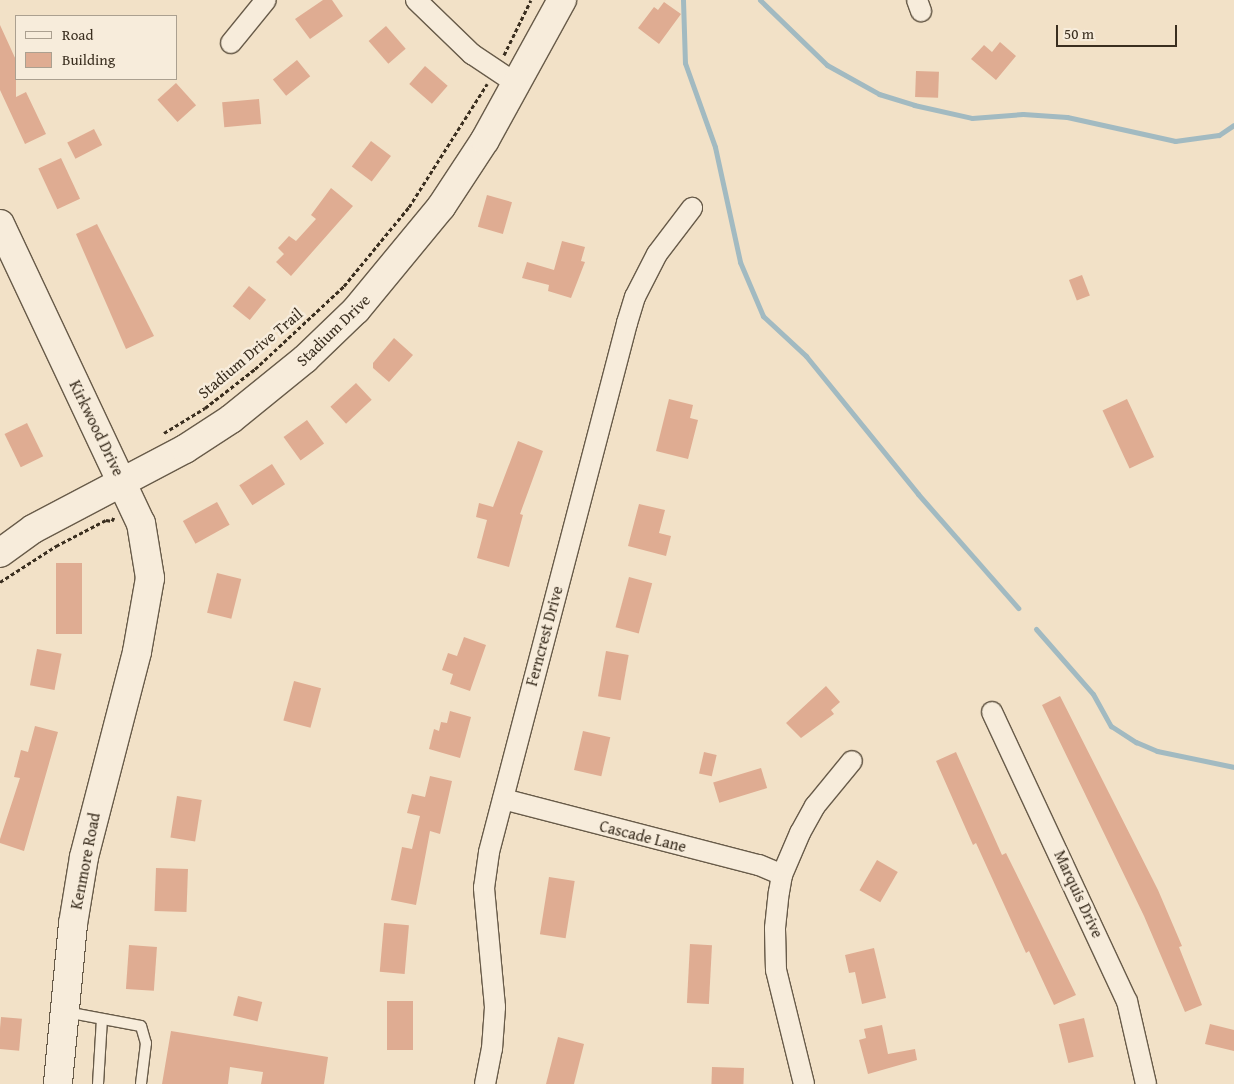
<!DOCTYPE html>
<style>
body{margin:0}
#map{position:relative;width:1234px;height:1084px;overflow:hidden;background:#f2e1c7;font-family:"Gentium Book Plus",serif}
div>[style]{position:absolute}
.stream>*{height:5px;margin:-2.5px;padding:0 2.5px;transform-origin:2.5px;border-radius:2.5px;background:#a2bac1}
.building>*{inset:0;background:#dfac92;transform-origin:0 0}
.path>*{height:3px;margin-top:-1.5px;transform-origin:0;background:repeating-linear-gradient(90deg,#3a2e1f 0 4px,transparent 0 6.5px)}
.roads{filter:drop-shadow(1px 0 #685b49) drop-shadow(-1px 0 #685b49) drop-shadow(0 1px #685b49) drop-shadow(0 -1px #685b49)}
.lane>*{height:10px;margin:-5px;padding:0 5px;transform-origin:5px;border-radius:5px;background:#f7ecdb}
.street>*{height:20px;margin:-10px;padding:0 10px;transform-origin:10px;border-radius:10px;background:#f7ecdb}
.secondary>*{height:28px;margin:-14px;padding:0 14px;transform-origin:14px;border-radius:14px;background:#f7ecdb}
span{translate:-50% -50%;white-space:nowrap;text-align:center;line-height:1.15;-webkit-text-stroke:5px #f7ecdb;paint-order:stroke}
.street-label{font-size:16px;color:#3a2e1f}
.legend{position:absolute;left:15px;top:15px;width:162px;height:65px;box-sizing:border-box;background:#f7ecdb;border:1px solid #aba090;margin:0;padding:6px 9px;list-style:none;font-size:15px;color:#3a2e1f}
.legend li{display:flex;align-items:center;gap:10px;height:25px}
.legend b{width:25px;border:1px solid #aba090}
.scale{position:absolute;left:1056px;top:25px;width:121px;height:22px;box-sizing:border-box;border:2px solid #3a2e1f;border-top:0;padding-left:6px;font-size:15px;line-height:18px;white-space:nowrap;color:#3a2e1f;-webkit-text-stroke:4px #f7ecdb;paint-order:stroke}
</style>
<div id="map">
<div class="stream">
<i style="left:683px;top:0;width:63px;rotate:88.2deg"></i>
<i style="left:685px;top:63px;width:89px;rotate:70.3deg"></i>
<i style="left:715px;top:147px;width:118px;rotate:77.7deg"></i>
<i style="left:740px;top:262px;width:59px;rotate:66.9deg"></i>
<i style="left:763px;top:316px;width:59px;rotate:42.9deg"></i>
<i style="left:806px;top:356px;width:178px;rotate:50.9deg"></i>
<i style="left:918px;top:494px;width:152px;rotate:48.7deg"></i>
<i style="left:760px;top:0;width:93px;rotate:44.1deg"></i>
<i style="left:827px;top:65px;width:60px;rotate:29.1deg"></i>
<i style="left:879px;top:94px;width:37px;rotate:17deg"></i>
<i style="left:914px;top:105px;width:59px;rotate:12.6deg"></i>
<i style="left:972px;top:118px;width:51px;rotate:-4.5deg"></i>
<i style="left:1023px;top:114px;width:44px;rotate:3.9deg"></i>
<i style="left:1067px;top:117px;width:111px;rotate:12.5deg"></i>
<i style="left:1175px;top:141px;width:44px;rotate:-7.8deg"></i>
<i style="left:1219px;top:135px;width:18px;rotate:-34deg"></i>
<i style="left:1036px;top:629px;width:86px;rotate:48.8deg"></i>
<i style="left:1093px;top:694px;width:37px;rotate:61deg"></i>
<i style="left:1111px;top:726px;width:30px;rotate:33deg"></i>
<i style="left:1136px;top:742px;width:23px;rotate:23deg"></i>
<i style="left:1157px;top:751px;width:79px;rotate:11.7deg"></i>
</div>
<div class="building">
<i style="clip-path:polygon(323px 0,332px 0,343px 16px,310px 39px,295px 19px)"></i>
<i style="clip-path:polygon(664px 2px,681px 14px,659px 44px,638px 28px,654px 7px,658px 10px)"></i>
<i style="clip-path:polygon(0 25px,16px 60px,16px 97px,26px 92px,46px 134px,25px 144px,0 90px)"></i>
<i style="left:386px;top:26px;width:30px;height:23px;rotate:49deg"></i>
<i style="clip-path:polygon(1000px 42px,1016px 56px,996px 80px,971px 59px,984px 45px,992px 52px)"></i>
<i style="left:297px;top:60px;width:21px;height:31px;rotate:51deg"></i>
<i style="left:425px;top:66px;width:30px;height:24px;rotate:41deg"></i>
<i style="left:916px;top:71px;width:23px;height:26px;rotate:2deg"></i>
<i style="left:176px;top:83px;width:30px;height:25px;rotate:48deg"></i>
<i style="left:259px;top:99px;width:25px;height:37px;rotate:85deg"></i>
<i style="left:94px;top:129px;width:18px;height:30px;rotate:63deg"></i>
<i style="left:371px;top:141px;width:25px;height:32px;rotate:37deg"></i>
<i style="left:61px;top:158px;width:45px;height:25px;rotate:65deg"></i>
<i style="clip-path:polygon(331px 188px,353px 206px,291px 276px,276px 262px,284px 254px,278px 248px,289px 236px,296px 241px,316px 219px,311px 215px)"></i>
<i style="left:487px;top:195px;width:26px;height:33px;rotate:16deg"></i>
<i style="clip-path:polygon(97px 224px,154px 336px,126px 349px,76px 234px)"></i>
<i style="clip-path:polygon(562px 241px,585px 247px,581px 261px,585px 262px,571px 298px,548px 291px,549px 285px,522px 278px,527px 262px,554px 270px)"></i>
<i style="left:1082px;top:275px;width:22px;height:14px;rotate:69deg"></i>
<i style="left:249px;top:286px;width:22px;height:26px;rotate:39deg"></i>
<i style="clip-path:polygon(394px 338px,413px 355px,389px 382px,373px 368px,373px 363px)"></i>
<i style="left:356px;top:383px;width:23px;height:35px;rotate:47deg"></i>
<i style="clip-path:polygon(669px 399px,693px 405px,690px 418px,698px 420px,688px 459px,656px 451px)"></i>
<i style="left:1127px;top:399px;width:64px;height:27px;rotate:65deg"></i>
<i style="left:307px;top:420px;width:29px;height:29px;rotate:54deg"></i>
<i style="left:27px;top:423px;width:37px;height:25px;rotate:64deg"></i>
<i style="clip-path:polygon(518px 441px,543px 451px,520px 514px,523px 515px,509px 567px,477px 558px,487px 520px,476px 517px,479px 503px,493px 507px)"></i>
<i style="left:272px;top:464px;width:24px;height:39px;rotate:57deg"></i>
<i style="left:217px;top:502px;width:26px;height:39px;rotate:61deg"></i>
<i style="clip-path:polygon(639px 504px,665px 510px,659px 533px,671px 536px,666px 556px,628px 546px)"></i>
<i style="left:56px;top:563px;width:26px;height:71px"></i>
<i style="left:217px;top:573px;width:25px;height:41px;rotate:14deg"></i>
<i style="left:629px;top:577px;width:24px;height:52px;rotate:15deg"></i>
<i style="clip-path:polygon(464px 637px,486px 645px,470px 691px,450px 684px,453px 674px,442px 670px,448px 653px,457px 656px)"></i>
<i style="left:37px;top:649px;width:25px;height:37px;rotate:11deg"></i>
<i style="left:606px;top:651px;width:23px;height:46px;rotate:10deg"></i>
<i style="left:294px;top:681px;width:28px;height:41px;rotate:15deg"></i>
<i style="clip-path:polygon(826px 686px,840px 702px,831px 710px,834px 714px,801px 738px,786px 723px)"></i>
<i style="clip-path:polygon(1060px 696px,1158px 890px,1182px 946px,1179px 947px,1202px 1005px,1185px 1012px,1144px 916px,1042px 705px)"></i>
<i style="clip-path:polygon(450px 711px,471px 717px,460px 758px,429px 749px,434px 729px,439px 731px,441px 722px,447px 723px)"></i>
<i style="clip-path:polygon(35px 726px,58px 732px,24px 851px,0 843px,0 839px,20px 778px,14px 777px,21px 750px,28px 752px)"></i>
<i style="left:583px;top:731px;width:28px;height:40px;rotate:13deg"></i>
<i style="left:704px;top:752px;width:13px;height:22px;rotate:13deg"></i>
<i style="clip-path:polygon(956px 752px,1002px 855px,1006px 853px,1076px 995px,1054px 1005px,1029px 951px,1026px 953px,976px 843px,973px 845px,936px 761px)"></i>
<i style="left:761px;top:768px;width:21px;height:50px;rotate:73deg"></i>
<i style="clip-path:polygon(430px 776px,452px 781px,440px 834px,430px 831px,416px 905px,391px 900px,402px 847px,412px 849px,420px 816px,407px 813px,412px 794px,425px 797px)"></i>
<i style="left:177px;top:796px;width:25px;height:42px;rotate:9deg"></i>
<i style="left:877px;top:860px;width:24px;height:35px;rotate:30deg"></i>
<i style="left:156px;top:868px;width:32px;height:43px;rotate:2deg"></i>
<i style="left:549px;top:877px;width:26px;height:58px;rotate:9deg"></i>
<i style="left:384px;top:923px;width:25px;height:49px;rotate:5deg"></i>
<i style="left:690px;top:944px;width:22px;height:59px;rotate:3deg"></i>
<i style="left:129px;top:945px;width:28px;height:44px;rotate:4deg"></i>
<i style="clip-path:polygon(874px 948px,886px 998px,862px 1004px,855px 972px,849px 973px,845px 955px)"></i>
<i style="left:238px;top:996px;width:25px;height:20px;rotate:14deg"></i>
<i style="left:387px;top:1001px;width:26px;height:49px"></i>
<i style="left:1px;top:1017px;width:21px;height:32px;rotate:5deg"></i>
<i style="left:1084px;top:1018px;width:40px;height:26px;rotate:76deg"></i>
<i style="clip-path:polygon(1210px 1024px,1234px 1030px,1234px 1051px,1205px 1044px)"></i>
<i style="clip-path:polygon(882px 1025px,888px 1054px,915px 1049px,917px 1060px,868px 1074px,859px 1040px,866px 1038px,864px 1029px)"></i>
<i style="clip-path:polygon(171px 1031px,328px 1057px,324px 1084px,261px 1084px,263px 1072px,230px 1067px,228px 1084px,162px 1084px)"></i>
<i style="clip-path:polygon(558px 1037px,584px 1044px,574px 1084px,546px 1084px)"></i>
<i style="left:712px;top:1067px;width:32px;height:17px;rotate:2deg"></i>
</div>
<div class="path">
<i style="left:504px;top:55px;width:61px;rotate:-63.9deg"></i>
<i style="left:164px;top:433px;width:48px;rotate:-31.4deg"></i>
<i style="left:205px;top:408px;width:63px;rotate:-38deg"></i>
<i style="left:255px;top:369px;width:122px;rotate:-43deg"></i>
<i style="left:344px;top:286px;width:102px;rotate:-50.6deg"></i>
<i style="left:409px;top:207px;width:146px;rotate:-57.6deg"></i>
<i style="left:0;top:582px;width:67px;rotate:-32.7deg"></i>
<i style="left:56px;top:546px;width:56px;rotate:-27.5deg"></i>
<i style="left:106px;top:520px;width:6px;rotate:9deg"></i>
<i style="left:112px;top:521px;width:4px;rotate:-63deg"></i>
</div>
<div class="roads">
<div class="lane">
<i style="left:66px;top:1012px;width:76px;rotate:10.6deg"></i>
<i style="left:141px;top:1026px;width:18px;rotate:74deg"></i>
<i style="left:146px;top:1043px;width:41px;rotate:97deg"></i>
<i style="left:98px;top:1084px;width:65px;rotate:-86.5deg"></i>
</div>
<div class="street">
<i style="left:416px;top:0;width:78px;rotate:44deg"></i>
<i style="left:472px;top:54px;width:54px;rotate:33.7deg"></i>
<i style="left:917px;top:0;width:12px;rotate:70deg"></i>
<i style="left:231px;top:43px;width:55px;rotate:-50.9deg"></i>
<i style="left:992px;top:712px;width:319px;rotate:65deg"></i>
<i style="left:1127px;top:1001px;width:85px;rotate:77.1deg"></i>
<i style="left:503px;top:799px;width:264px;rotate:14.5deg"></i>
<i style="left:759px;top:865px;width:25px;rotate:23deg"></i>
<i style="left:485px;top:1084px;width:36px;rotate:-79deg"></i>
<i style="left:492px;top:1049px;width:42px;rotate:-85.9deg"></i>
<i style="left:495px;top:1007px;width:120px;rotate:-95.3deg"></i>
<i style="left:484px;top:888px;width:36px;rotate:-82deg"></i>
<i style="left:489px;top:852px;width:547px;rotate:-75.38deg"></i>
<i style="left:627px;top:323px;width:27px;rotate:-73deg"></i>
<i style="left:635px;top:297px;width:48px;rotate:-62.9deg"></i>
<i style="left:657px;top:254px;width:58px;rotate:-52.7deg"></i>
<i style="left:804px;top:1084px;width:117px;rotate:-103.8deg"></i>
<i style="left:776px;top:970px;width:42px;rotate:-91.4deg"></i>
<i style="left:775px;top:928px;width:36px;rotate:-84deg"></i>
<i style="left:779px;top:892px;width:17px;rotate:-80deg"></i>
<i style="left:782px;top:875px;width:46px;rotate:-66.8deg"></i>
<i style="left:800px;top:833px;width:31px;rotate:-61deg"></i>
<i style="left:815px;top:806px;width:58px;rotate:-50.6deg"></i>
</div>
<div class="secondary">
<i style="left:0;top:224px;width:331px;rotate:64.8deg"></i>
<i style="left:141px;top:523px;width:56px;rotate:80.7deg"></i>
<i style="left:150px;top:578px;width:75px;rotate:100deg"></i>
<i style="left:137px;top:652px;width:212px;rotate:104.5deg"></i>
<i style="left:84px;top:857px;width:68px;rotate:99.3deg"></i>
<i style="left:73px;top:924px;width:161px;rotate:95.4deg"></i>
<i style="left:0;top:553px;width:41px;rotate:-36deg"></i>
<i style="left:33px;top:529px;width:172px;rotate:-27.8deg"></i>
<i style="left:185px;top:449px;width:55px;rotate:-33.1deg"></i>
<i style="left:231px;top:419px;width:95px;rotate:-39deg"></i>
<i style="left:305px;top:359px;width:71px;rotate:-43.9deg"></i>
<i style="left:356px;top:310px;width:134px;rotate:-50.5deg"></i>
<i style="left:441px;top:207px;width:80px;rotate:-56.7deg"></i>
<i style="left:485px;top:140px;width:160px;rotate:-61.2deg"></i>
</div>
</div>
<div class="street-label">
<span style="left:333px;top:330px;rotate:-44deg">Stadium Drive</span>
<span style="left:250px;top:353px;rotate:-40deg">Stadium Drive Trail</span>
<span style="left:97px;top:428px;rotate:64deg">Kirkwood Drive</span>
<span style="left:544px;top:636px;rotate:-75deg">Ferncrest Drive</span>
<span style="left:643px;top:836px;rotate:14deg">Cascade Lane</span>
<span style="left:85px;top:861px;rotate:-79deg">Kenmore Road</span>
<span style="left:1079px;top:894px;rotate:65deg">Marquis Drive</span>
</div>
<ul class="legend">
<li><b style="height:6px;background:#f7ecdb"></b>Road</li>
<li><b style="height:14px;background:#dfac92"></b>Building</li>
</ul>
<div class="scale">50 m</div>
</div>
